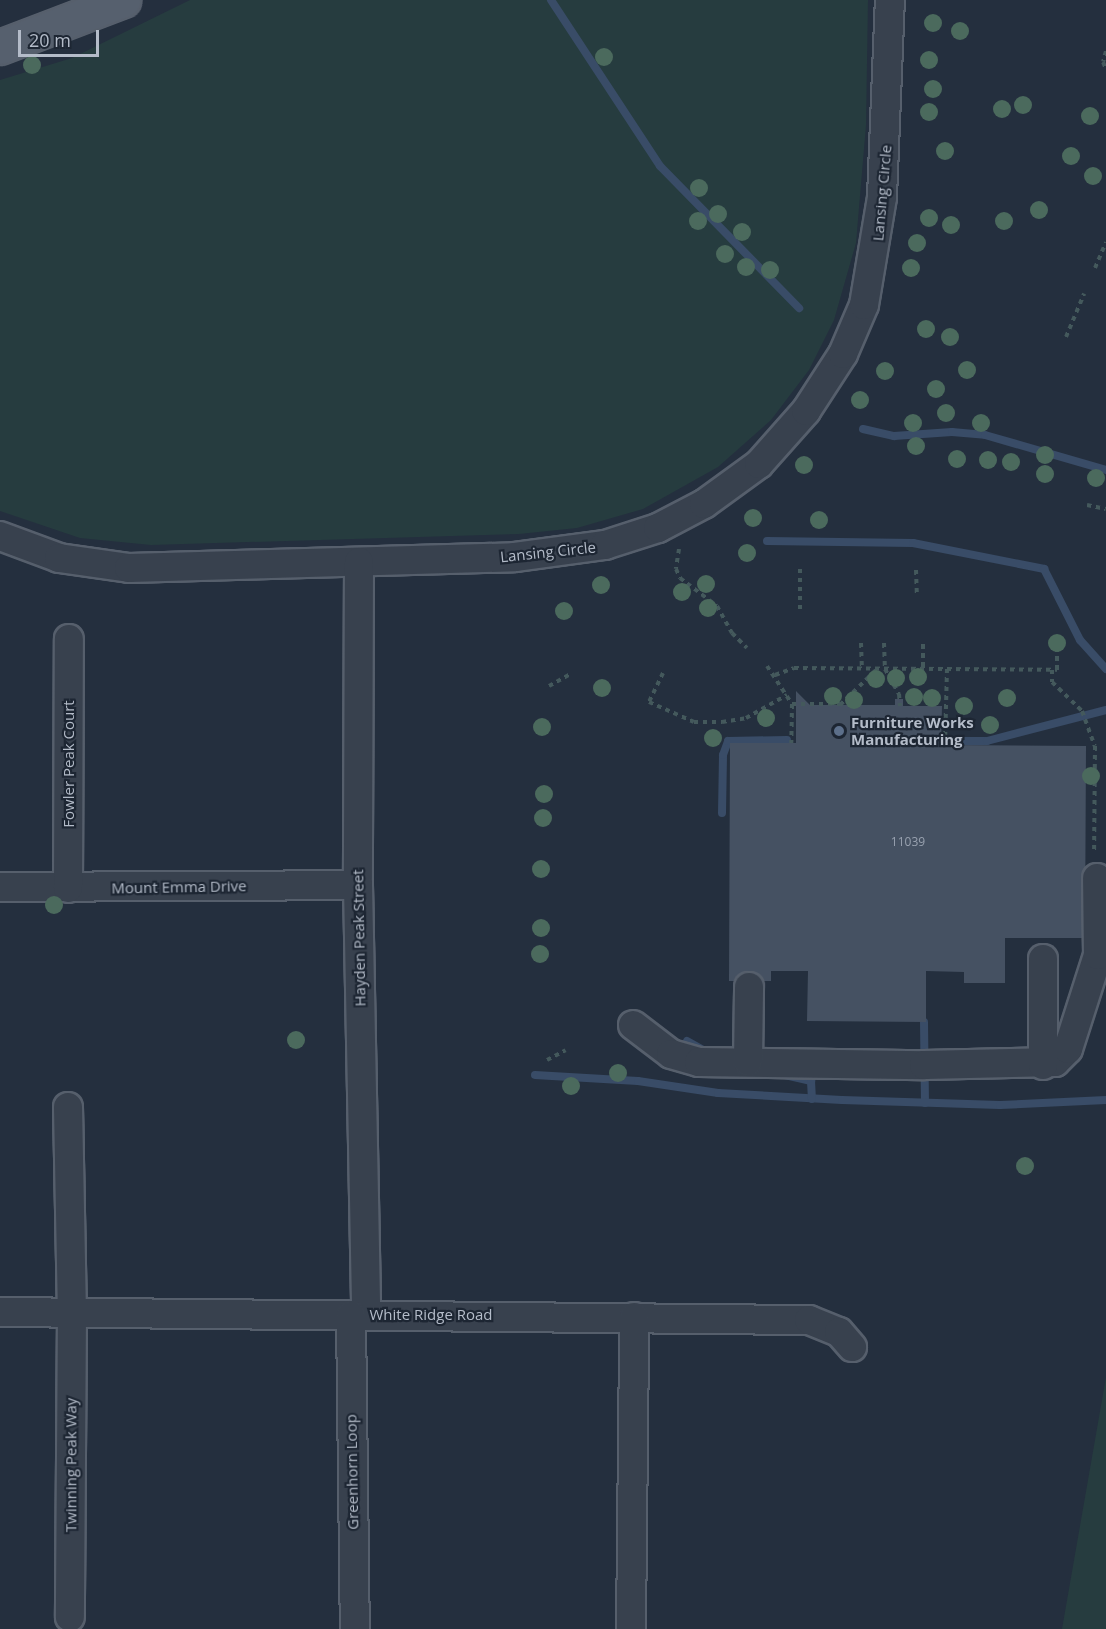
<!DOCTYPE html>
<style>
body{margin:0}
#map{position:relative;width:1106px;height:1629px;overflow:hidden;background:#242f3e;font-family:"Open Sans",sans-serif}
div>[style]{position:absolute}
.green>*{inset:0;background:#263c3f}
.stream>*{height:8px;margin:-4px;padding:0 4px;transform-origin:4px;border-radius:4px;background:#394c67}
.building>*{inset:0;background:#455162}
.path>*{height:4px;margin-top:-2px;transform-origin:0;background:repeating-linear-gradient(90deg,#44595c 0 4.5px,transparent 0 9px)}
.roads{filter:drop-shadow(2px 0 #565f6c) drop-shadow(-2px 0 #565f6c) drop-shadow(0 2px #565f6c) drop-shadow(0 -2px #565f6c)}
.minor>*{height:28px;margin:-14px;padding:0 14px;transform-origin:14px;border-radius:14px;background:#38414e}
.major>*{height:33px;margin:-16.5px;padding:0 16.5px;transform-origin:16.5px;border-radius:16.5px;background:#56606e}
.trees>*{width:18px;height:18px;margin:-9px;border-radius:50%;background:#4b6a5d}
.dots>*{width:16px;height:16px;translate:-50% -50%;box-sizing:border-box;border:3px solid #1d2633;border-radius:50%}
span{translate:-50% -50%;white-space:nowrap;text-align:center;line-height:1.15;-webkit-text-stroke:4.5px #1d2633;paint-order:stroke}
.number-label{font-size:12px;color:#98a1af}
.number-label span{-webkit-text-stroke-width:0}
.street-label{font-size:15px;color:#b4bcc9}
.poi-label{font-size:15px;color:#b4bcc9;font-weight:700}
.left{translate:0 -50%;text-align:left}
.scale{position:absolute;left:18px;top:30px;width:81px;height:27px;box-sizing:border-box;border:3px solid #b4bcc9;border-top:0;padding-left:8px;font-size:18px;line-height:21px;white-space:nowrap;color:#b4bcc9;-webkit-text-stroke:4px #1d2633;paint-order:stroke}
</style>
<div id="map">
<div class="green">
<i style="clip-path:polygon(190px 0,868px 0,866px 125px,856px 243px,834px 320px,809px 370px,771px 420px,718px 467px,643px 509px,577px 528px,519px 534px,151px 545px,80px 538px,0 511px,0 80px,72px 58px)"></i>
<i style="clip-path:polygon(1106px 1377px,1106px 1629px,1062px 1629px)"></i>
</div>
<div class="stream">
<i style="left:551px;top:0;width:199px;rotate:56.7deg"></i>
<i style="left:660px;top:166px;width:199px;rotate:45.6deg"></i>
<i style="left:863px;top:429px;width:32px;rotate:13deg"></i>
<i style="left:894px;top:436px;width:58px;rotate:-3.9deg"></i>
<i style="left:952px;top:432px;width:33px;rotate:5deg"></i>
<i style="left:985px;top:435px;width:126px;rotate:16.1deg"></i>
<i style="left:767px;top:541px;width:146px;rotate:0.8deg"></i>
<i style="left:913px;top:543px;width:134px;rotate:11.2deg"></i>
<i style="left:1044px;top:569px;width:80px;rotate:63.1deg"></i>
<i style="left:1080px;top:640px;width:39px;rotate:48deg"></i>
<i style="left:950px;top:741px;width:37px"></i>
<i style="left:987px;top:741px;width:123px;rotate:-14.6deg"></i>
<i style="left:722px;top:813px;width:58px;rotate:-89deg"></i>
<i style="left:723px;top:755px;width:15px;rotate:-70deg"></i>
<i style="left:728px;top:741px;width:59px;rotate:-1deg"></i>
<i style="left:924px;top:1022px;width:81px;rotate:89.3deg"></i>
<i style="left:687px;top:1041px;width:21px;rotate:29deg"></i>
<i style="left:535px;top:1075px;width:103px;rotate:3.3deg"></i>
<i style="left:638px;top:1081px;width:81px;rotate:8.5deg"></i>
<i style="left:718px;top:1093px;width:124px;rotate:3.2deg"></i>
<i style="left:842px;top:1100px;width:158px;rotate:1.8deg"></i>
<i style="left:1000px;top:1105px;width:106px;rotate:-2.7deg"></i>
<i style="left:785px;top:1075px;width:27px;rotate:13deg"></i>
<i style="left:811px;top:1081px;width:18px;rotate:87deg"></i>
</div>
<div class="building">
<i style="clip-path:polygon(796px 691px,810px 705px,895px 705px,895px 699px,903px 699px,903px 706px,942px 706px,941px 745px,1086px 746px,1085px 938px,1005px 938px,1005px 983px,964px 983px,964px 972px,926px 971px,926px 1022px,807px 1021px,808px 971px,771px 971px,771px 981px,729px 981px,730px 743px,796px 743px)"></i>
</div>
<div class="path">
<i style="left:1106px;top:51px;width:11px;rotate:105deg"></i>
<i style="left:1103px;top:62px;width:8px;rotate:67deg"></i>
<i style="left:1095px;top:268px;width:28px;rotate:-67deg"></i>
<i style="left:1066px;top:337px;width:47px;rotate:-67.3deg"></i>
<i style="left:1087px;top:505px;width:19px;rotate:12deg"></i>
<i style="left:679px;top:549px;width:20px;rotate:99deg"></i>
<i style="left:676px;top:569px;width:10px;rotate:66deg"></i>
<i style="left:680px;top:578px;width:46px;rotate:37.1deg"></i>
<i style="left:717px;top:606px;width:31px;rotate:61deg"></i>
<i style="left:732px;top:633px;width:21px;rotate:45deg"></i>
<i style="left:800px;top:569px;width:45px;rotate:90deg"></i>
<i style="left:916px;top:570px;width:23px;rotate:88deg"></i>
<i style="left:861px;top:643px;width:26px;rotate:88deg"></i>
<i style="left:884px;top:643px;width:26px;rotate:88deg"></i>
<i style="left:885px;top:669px;width:29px;rotate:61deg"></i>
<i style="left:899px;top:694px;width:12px;rotate:85deg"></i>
<i style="left:923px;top:644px;width:25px;rotate:90deg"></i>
<i style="left:767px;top:666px;width:45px;rotate:56.7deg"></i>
<i style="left:792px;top:704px;width:39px;rotate:91deg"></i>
<i style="left:1052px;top:670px;width:12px;rotate:90deg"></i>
<i style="left:1052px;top:682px;width:42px;rotate:44deg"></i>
<i style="left:1082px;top:711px;width:37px;rotate:70deg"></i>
<i style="left:1095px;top:746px;width:106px;rotate:90.5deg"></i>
<i style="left:663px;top:673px;width:32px;rotate:116deg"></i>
<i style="left:649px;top:702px;width:49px;rotate:24deg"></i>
<i style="left:694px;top:722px;width:28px"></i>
<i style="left:722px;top:722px;width:24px;rotate:-9deg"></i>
<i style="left:746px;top:718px;width:47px;rotate:-29.3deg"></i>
<i style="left:775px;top:675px;width:20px;rotate:-20deg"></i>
<i style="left:794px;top:668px;width:263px;rotate:0.4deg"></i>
<i style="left:1057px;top:670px;width:33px;rotate:-90deg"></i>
<i style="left:549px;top:686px;width:23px;rotate:-29deg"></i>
<i style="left:792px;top:704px;width:49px"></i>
<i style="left:840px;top:705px;width:50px;rotate:-44.2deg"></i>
<i style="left:945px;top:745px;width:76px;rotate:-88.5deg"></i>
<i style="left:547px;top:1060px;width:21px;rotate:-28deg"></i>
</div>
<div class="roads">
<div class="minor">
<i style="left:0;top:536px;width:63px;rotate:20.4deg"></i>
<i style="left:59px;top:558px;width:71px;rotate:8.1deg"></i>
<i style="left:129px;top:568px;width:386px;rotate:-1.6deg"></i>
<i style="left:515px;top:557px;width:91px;rotate:-7.6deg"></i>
<i style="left:605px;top:545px;width:56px;rotate:-17.8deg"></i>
<i style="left:658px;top:528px;width:52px;rotate:-27.6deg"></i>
<i style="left:704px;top:504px;width:68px;rotate:-36deg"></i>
<i style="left:759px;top:464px;width:71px;rotate:-48.4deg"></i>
<i style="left:806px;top:411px;width:68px;rotate:-57deg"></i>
<i style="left:843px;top:354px;width:53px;rotate:-66.8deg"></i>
<i style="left:864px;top:305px;width:109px;rotate:-80.5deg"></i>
<i style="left:882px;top:197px;width:197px;rotate:-87.7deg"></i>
<i style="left:359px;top:562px;width:323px;rotate:90.2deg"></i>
<i style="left:358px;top:885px;width:430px;rotate:88.9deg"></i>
<i style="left:0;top:887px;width:358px;rotate:-0.3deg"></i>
<i style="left:68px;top:888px;width:249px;rotate:-89.8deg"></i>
<i style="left:633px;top:1025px;width:48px;rotate:37.3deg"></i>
<i style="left:671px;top:1054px;width:29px;rotate:16deg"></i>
<i style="left:699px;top:1062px;width:225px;rotate:0.8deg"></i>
<i style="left:924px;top:1065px;width:131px;rotate:-1.3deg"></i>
<i style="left:1055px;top:1062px;width:18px;rotate:-45deg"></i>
<i style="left:1068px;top:1049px;width:99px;rotate:-72.3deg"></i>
<i style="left:1098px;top:955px;width:77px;rotate:-90.7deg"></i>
<i style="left:748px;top:1062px;width:75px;rotate:-89.2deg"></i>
<i style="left:1043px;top:1065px;width:106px;rotate:-90deg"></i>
<i style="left:68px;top:1107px;width:206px;rotate:88.9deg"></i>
<i style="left:72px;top:1313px;width:304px;rotate:90.4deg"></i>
<i style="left:0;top:1312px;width:809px;rotate:0.57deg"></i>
<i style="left:809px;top:1320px;width:32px;rotate:22deg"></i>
<i style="left:839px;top:1332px;width:20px;rotate:49deg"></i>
<i style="left:351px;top:1315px;width:314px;rotate:89.3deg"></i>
<i style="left:631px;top:1629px;width:312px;rotate:-89.4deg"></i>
</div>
<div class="major">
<i style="left:0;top:47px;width:132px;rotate:-20.9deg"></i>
</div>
</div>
<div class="trees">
<i style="left:933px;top:23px"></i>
<i style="left:960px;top:31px"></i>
<i style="left:604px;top:57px"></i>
<i style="left:929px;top:60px"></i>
<i style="left:32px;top:65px"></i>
<i style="left:933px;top:89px"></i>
<i style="left:1023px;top:105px"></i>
<i style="left:1002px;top:109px"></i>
<i style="left:929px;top:112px"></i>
<i style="left:1090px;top:116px"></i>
<i style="left:945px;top:151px"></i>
<i style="left:1071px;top:156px"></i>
<i style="left:1093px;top:176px"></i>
<i style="left:699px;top:188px"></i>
<i style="left:1039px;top:210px"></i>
<i style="left:718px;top:214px"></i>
<i style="left:929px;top:218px"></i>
<i style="left:698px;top:221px"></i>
<i style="left:1004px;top:221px"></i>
<i style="left:951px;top:225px"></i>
<i style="left:742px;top:232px"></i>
<i style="left:917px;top:243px"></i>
<i style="left:725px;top:254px"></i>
<i style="left:746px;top:267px"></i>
<i style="left:911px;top:268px"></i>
<i style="left:770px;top:270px"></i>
<i style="left:926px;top:329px"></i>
<i style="left:950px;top:337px"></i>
<i style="left:967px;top:370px"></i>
<i style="left:885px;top:371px"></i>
<i style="left:936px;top:389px"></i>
<i style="left:860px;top:400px"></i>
<i style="left:946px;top:413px"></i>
<i style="left:913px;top:423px"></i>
<i style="left:981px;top:423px"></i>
<i style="left:916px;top:446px"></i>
<i style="left:1045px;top:455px"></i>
<i style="left:957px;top:459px"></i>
<i style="left:988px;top:460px"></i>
<i style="left:1011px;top:462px"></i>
<i style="left:804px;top:465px"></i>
<i style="left:1045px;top:474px"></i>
<i style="left:1096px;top:478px"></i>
<i style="left:753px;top:518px"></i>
<i style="left:819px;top:520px"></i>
<i style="left:747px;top:553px"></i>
<i style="left:706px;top:584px"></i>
<i style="left:601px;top:585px"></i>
<i style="left:682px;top:592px"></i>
<i style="left:708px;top:608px"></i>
<i style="left:564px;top:611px"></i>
<i style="left:1057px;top:643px"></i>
<i style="left:918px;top:677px"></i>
<i style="left:896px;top:678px"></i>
<i style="left:876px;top:679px"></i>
<i style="left:602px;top:688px"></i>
<i style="left:833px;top:696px"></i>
<i style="left:914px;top:697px"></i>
<i style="left:932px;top:698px"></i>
<i style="left:1007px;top:698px"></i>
<i style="left:854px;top:700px"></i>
<i style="left:964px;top:706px"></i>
<i style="left:766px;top:718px"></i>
<i style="left:990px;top:725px"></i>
<i style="left:542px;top:727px"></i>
<i style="left:713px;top:738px"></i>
<i style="left:1091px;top:776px"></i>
<i style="left:544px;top:794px"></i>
<i style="left:543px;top:818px"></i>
<i style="left:541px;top:869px"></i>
<i style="left:54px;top:905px"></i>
<i style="left:541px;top:928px"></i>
<i style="left:540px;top:954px"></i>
<i style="left:296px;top:1040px"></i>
<i style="left:618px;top:1073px"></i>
<i style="left:571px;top:1086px"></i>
<i style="left:1025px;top:1166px"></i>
</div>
<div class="dots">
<i style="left:839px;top:731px;background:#5c6f8a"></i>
</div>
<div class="number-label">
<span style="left:908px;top:842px">11039</span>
</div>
<div class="street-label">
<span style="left:882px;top:193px;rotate:-85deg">Lansing Circle</span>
<span style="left:548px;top:552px;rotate:-6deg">Lansing Circle</span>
<span style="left:69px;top:764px;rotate:-90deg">Fowler Peak Court</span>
<span style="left:179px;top:887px;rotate:-1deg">Mount Emma Drive</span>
<span style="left:359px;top:938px;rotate:-91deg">Hayden Peak Street</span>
<span style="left:431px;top:1315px">White Ridge Road</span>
<span style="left:71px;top:1465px;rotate:-90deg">Twinning Peak Way</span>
<span style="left:352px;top:1472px;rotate:-91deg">Greenhorn Loop</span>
</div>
<div class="poi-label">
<span class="left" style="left:851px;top:731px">Furniture Works<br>Manufacturing</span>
</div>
<div class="scale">20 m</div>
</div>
